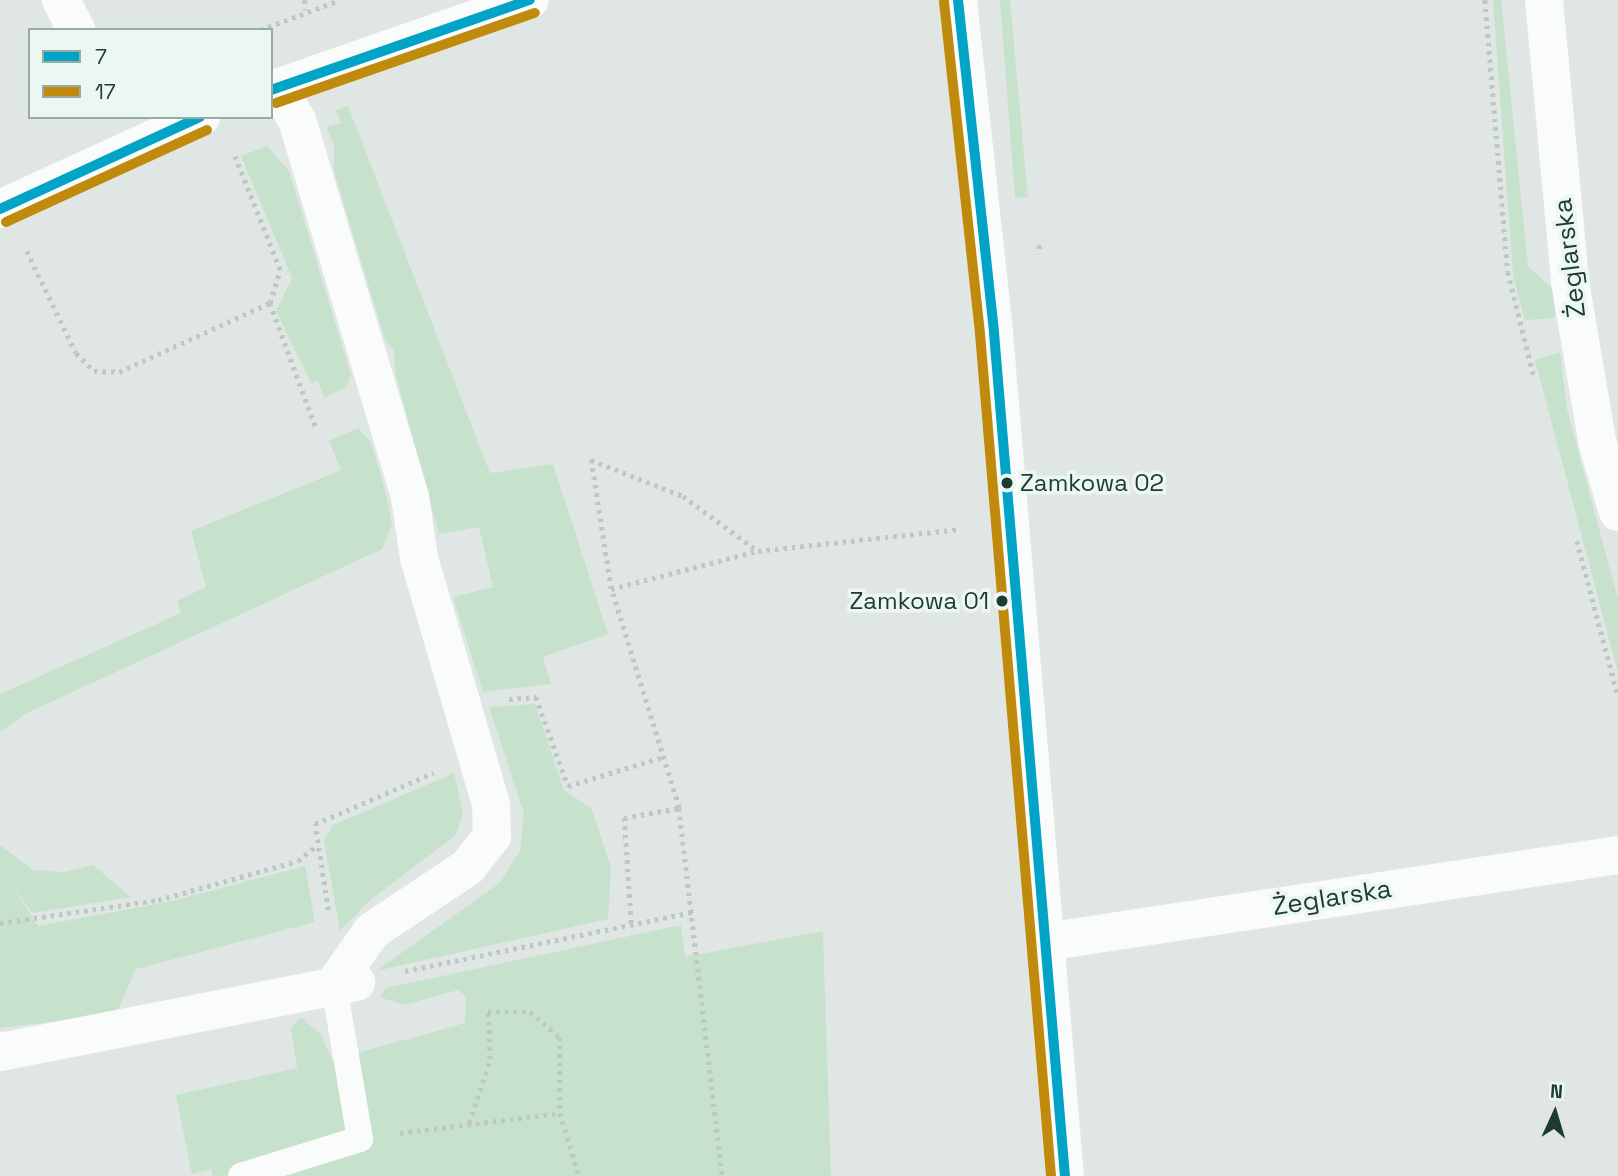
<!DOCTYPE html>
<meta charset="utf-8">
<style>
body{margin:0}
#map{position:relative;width:1618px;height:1176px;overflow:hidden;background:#e0e6e3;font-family:"Space Grotesk",sans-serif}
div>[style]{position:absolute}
.green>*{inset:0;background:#c6e2cd}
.path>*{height:4.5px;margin-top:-2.25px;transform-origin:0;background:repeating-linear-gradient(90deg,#bdc8c4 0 3.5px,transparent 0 8.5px)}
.service>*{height:26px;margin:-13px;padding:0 13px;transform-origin:13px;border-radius:13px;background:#fafbfb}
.minor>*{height:38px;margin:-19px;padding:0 19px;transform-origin:19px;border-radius:19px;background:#fafbfb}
.bus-1>*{height:10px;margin:-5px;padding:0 5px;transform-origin:5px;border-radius:5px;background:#01a4c6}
.bus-2>*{height:10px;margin:-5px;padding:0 5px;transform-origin:5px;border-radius:5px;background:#c08b0c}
.dots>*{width:19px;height:19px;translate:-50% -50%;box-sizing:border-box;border:4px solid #ecf7f1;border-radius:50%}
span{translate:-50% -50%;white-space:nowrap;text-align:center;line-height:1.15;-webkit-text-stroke:7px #ecf7f1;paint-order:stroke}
.bus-label{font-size:24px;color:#1c3b31}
.left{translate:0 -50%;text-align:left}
.right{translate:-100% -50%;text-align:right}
.street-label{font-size:26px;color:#1c3b31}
.legend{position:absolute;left:28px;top:28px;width:245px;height:91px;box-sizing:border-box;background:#ecf7f1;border:2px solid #99aca4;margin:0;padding:9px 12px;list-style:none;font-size:21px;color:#1c3b31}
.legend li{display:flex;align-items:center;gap:14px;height:35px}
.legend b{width:35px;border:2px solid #99aca4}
.north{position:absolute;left:1520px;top:1078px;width:70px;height:70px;-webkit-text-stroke:5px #ecf7f1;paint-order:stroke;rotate:4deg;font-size:19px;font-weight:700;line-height:28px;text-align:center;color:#1c3b31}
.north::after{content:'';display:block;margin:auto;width:24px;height:32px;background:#1c3b31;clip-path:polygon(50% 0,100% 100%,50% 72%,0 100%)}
</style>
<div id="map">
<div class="green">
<i style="clip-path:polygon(1000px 0,1010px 0,1028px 197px,1015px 198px)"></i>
<i style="clip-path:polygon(1493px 0,1501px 0,1528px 266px,1554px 290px,1555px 318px,1525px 320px,1513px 276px)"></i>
<i style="clip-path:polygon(348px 106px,490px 473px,553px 464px,608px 634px,543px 657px,551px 684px,483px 692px,453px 597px,493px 587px,479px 527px,439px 534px,395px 372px,394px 350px,385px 340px,334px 171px,334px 145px,326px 127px,341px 123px,336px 110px)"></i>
<i style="clip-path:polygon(267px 146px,289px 171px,351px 375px,347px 386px,325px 398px,318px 381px,311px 383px,276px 311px,292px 278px,241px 156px)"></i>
<i style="clip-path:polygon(1560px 352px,1567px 410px,1618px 599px,1618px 673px,1535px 360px)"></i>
<i style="clip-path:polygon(358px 428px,371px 442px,387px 498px,392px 525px,382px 549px,25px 714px,0 732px,0 694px,181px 613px,177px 601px,206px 587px,191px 531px,341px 470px,329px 441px)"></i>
<i style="clip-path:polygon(535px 704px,564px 790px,592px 809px,611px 868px,608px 919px,376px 971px,500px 883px,520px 851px,524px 813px,489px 707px)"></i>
<i style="clip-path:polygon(454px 773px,463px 814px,456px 835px,369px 901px,340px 931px,324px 841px,333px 825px)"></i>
<i style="clip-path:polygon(0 845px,33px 870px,64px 872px,93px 865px,131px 897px,32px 913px,6px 876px,38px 926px,172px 901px,305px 866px,315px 922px,136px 969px,116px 1014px,0 1028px)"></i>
<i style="clip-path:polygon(681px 925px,685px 957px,823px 931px,831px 1176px,213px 1176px,211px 1169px,192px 1174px,176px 1095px,297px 1068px,291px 1028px,301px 1017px,321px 1035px,332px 1060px,465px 1023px,466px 996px,458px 990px,404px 1005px,379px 997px,386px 988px)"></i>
</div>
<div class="path">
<i style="left:305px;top:0;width:10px;rotate:90deg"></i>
<i style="left:1485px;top:0;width:273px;rotate:85.2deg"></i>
<i style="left:1508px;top:272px;width:108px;rotate:76.1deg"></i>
<i style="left:260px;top:30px;width:85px;rotate:-20.6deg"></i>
<i style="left:1039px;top:245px;width:9px;rotate:84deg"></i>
<i style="left:27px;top:251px;width:113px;rotate:64.3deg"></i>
<i style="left:76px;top:353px;width:25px;rotate:45deg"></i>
<i style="left:94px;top:371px;width:25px;rotate:2deg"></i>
<i style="left:119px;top:372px;width:166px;rotate:-24.6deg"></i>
<i style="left:270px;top:303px;width:34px;rotate:-73deg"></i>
<i style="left:280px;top:270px;width:127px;rotate:-111.7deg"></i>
<i style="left:270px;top:303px;width:133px;rotate:69.8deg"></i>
<i style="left:1577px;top:541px;width:160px;rotate:75.2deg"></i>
<i style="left:611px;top:589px;width:152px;rotate:-14.5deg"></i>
<i style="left:758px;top:551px;width:204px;rotate:-6.2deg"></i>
<i style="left:509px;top:699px;width:27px;rotate:-4deg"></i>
<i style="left:536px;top:697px;width:95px;rotate:70.2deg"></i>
<i style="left:568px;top:786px;width:99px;rotate:-17deg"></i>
<i style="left:679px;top:808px;width:229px;rotate:-107.2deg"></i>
<i style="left:611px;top:589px;width:131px;rotate:-98.8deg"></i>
<i style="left:591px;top:460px;width:99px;rotate:21.4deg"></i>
<i style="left:683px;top:496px;width:93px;rotate:36.3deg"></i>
<i style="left:328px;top:910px;width:87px;rotate:-98.6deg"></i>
<i style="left:315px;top:824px;width:129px;rotate:-23.4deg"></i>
<i style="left:0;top:923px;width:160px;rotate:-8.3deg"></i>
<i style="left:158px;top:900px;width:145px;rotate:-15.6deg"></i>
<i style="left:298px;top:861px;width:25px;rotate:-40deg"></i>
<i style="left:631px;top:923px;width:105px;rotate:-93.8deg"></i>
<i style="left:624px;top:818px;width:56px;rotate:-10.3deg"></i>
<i style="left:679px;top:808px;width:371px;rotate:83.3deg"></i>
<i style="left:405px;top:971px;width:293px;rotate:-11.6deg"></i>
<i style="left:469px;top:1123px;width:67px;rotate:-71.8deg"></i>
<i style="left:490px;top:1059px;width:47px;rotate:-92.4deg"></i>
<i style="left:488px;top:1012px;width:42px"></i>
<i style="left:530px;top:1012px;width:39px;rotate:40deg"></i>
<i style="left:560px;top:1037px;width:76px;rotate:90deg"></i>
<i style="left:400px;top:1133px;width:161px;rotate:-7.1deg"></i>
<i style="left:560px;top:1113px;width:66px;rotate:73.2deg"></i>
</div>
<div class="service">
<i style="left:241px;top:1176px;width:125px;rotate:-17.3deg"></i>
<i style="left:360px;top:1139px;width:156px;rotate:-99.6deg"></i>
</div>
<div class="minor">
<i style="left:61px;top:0;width:34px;rotate:63deg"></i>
<i style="left:958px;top:0;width:335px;rotate:83.8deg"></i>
<i style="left:994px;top:333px;width:846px;rotate:85.19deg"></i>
<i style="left:1544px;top:0;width:283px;rotate:84.7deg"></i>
<i style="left:1570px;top:282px;width:165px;rotate:80.3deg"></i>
<i style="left:1598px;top:445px;width:70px;rotate:73.4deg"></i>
<i style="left:277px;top:87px;width:39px;rotate:59deg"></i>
<i style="left:297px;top:120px;width:394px;rotate:73.3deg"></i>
<i style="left:410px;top:497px;width:62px;rotate:81.6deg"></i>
<i style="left:419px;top:558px;width:257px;rotate:73.7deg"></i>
<i style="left:491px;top:805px;width:31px;rotate:88deg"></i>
<i style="left:492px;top:836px;width:39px;rotate:128deg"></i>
<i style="left:468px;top:867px;width:115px;rotate:146.3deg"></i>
<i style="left:372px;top:931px;width:66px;rotate:125.1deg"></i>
<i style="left:271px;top:90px;width:274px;rotate:-19.2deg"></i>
<i style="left:0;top:209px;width:221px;rotate:-24.6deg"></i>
<i style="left:1045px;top:942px;width:580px;rotate:-8.63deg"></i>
<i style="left:0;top:1052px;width:363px;rotate:-11.1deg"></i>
</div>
<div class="bus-1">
<i style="left:958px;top:0;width:335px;rotate:83.8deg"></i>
<i style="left:994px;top:333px;width:846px;rotate:85.19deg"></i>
<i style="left:271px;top:90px;width:274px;rotate:-19.2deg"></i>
<i style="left:0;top:209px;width:220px;rotate:-24.7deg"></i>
</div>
<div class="bus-2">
<i style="left:944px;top:2px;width:334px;rotate:83.8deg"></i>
<i style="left:980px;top:334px;width:845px;rotate:85.18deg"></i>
<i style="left:276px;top:103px;width:274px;rotate:-19.2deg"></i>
<i style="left:6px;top:222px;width:221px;rotate:-24.6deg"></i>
</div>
<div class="dots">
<i style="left:1007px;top:483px;background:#1c3b31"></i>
<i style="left:1002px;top:601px;background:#1c3b31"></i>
</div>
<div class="bus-label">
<span class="left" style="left:1020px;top:483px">Zamkowa 02</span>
<span class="right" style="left:989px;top:601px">Zamkowa 01</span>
</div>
<div class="street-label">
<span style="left:1570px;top:258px;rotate:-97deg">Żeglarska</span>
<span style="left:1332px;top:898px;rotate:-9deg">Żeglarska</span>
</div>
<ul class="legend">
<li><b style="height:9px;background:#01a4c6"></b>7</li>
<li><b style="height:9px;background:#c08b0c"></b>17</li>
</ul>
<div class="north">N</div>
</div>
